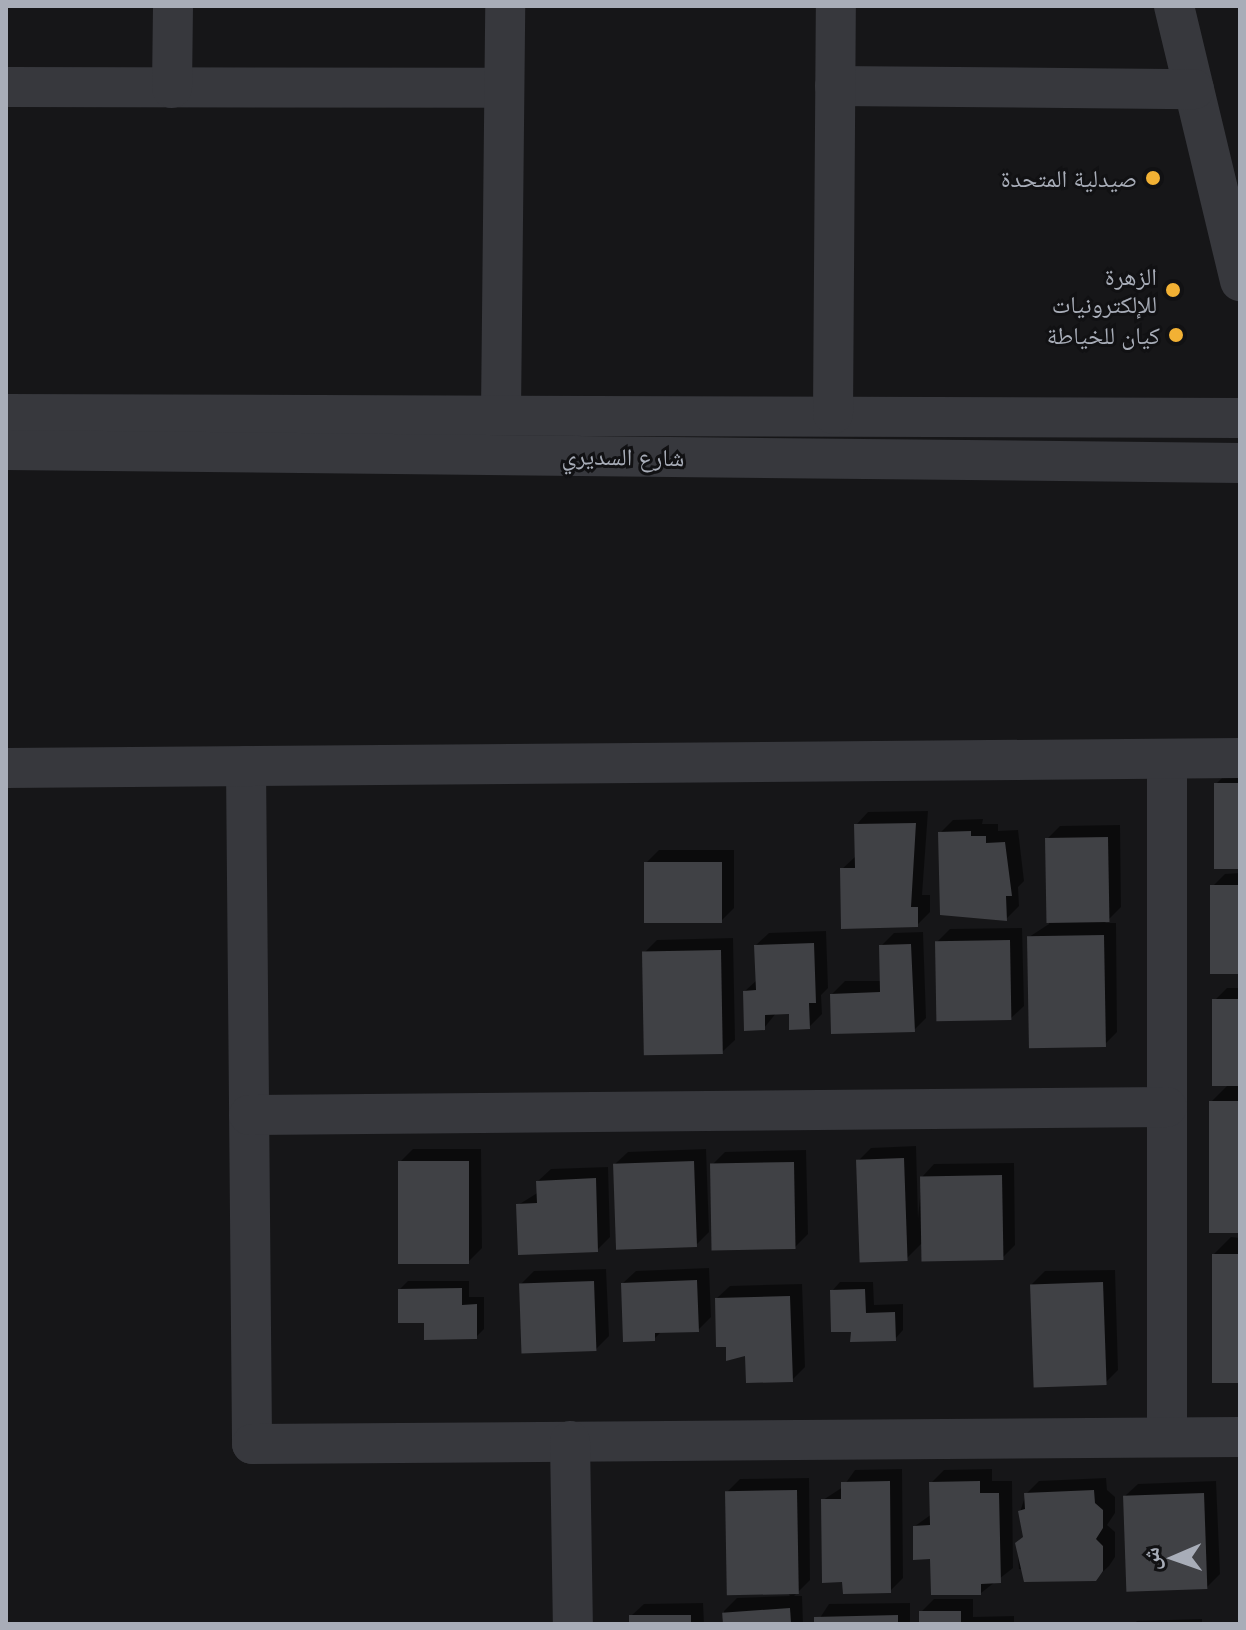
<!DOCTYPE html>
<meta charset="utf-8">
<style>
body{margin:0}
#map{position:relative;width:1246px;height:1630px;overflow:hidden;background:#161618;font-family:"Noto Sans","Noto Naskh Arabic",sans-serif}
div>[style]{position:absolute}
.shadow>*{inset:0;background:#0007}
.building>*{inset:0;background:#404145;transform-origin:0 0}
.minor>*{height:40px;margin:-20px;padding:0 20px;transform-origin:20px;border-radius:20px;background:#37383d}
.dots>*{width:22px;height:22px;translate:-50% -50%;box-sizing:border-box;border:4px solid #111113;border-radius:50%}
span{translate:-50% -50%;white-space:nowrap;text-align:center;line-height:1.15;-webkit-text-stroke:6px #111113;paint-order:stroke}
.poi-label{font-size:24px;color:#a8adb8}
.right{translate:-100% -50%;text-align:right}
.street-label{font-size:24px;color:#a8adb8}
.frame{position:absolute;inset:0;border:8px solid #a8adb8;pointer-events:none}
.north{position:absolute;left:1134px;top:1518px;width:80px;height:80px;-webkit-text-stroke:6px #111113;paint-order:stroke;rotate:268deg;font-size:22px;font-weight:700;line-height:32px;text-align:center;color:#a8adb8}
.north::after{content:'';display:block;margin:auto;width:28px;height:36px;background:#a8adb8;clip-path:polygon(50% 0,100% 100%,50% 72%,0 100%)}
</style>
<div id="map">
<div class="shadow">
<i style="clip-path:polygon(1229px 771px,1240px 771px,1240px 867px,1216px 784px)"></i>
<i style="clip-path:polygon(928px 811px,922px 895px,930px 895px,930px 912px,917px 925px,842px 869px,856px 856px,856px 825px,868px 812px)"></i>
<i style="clip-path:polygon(983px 819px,982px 824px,998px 824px,998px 831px,1018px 830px,1024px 881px,1018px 887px,1019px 906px,1006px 919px,940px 833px,953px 820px)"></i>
<i style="clip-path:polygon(1120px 825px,1121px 907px,1105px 923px,1116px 923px,1117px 1032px,1104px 1045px,1029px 937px,1049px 924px,1047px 839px,1060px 826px)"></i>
<i style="clip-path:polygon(659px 850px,734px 850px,734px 908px,721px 921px,646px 863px)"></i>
<i style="clip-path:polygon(1240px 873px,1240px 972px,1212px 887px,1225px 874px)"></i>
<i style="clip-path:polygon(1022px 928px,1024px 1006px,1011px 1018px,937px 942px,950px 929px)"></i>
<i style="clip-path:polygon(826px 931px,828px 988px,821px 995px,822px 1014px,809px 1027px,791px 1012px,777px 1012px,764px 1028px,745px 991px,757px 980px,756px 945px,769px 933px)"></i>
<i style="clip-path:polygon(923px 932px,926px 1018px,914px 1030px,832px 994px,845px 981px,882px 981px,881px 946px,894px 933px)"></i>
<i style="clip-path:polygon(733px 938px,735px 1040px,722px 1052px,644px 953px,657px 940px)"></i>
<i style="clip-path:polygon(1227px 988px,1240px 988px,1240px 1230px,1211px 1102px,1228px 1085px,1214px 1001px)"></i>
<i style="clip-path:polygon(916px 1146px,918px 1218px,922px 1177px,934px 1164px,1014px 1163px,1015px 1245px,1002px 1258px,922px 1243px,906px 1259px,858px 1161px,871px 1148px)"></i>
<i style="clip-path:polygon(413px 1149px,481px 1149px,482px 1248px,469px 1261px,400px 1162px)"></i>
<i style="clip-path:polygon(706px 1149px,709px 1232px,696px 1245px,615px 1164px,628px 1152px)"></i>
<i style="clip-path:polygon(806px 1150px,808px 1234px,795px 1247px,712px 1165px,725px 1152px)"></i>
<i style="clip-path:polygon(608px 1167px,610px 1237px,597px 1250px,518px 1205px,539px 1192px,538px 1181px,551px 1169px)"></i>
<i style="clip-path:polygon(1231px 1237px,1240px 1238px,1240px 1382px,1214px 1254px)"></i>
<i style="clip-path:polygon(709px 1268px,711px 1317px,698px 1330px,662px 1331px,654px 1339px,623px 1283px,636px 1271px)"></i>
<i style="clip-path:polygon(606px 1269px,609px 1336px,596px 1349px,521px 1284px,534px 1271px)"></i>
<i style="clip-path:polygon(1115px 1270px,1118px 1370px,1105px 1383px,1032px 1284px,1045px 1271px)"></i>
<i style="clip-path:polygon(408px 1281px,469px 1281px,469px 1297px,484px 1297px,484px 1329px,476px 1337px,426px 1321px,400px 1289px)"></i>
<i style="clip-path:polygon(840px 1282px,873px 1282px,874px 1305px,903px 1304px,903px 1330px,895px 1339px,853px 1330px,832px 1291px)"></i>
<i style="clip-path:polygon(802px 1284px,805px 1367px,792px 1380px,747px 1354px,717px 1298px,730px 1286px)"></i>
<i style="clip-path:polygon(902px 1469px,903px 1578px,890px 1591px,844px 1580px,823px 1500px,843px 1487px,855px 1470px)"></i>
<i style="clip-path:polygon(992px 1469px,992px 1481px,1012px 1481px,1013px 1568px,981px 1593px,932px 1557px,915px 1526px,932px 1514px,931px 1483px,944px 1470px)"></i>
<i style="clip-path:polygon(809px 1478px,810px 1580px,794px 1596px,802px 1596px,803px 1624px,724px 1624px,724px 1611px,737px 1598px,790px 1596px,727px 1492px,740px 1479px)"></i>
<i style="clip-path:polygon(1106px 1478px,1107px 1490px,1115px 1497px,1115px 1513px,1107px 1525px,1115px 1532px,1115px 1557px,1109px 1566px,1095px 1579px,1019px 1569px,1017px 1544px,1025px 1536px,1020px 1512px,1026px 1494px,1039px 1481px)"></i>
<i style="clip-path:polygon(1216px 1481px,1220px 1574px,1207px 1587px,1125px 1496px,1138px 1484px)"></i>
<i style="clip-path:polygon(934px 1599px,973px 1599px,973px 1617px,1014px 1616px,1014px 1624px,921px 1624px,921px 1612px)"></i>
<i style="clip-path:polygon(703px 1603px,704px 1624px,631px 1624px,631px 1616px,644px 1604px)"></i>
<i style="clip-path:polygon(910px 1603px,910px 1624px,816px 1624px,829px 1604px)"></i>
<i style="clip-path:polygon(1202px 1619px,1202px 1624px,1134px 1624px,1137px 1621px)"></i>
<i style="clip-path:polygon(1117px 1622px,1117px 1624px,1038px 1624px)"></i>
</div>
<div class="building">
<i style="left:1214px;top:783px;width:26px;height:86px"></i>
<i style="clip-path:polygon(916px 823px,911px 907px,918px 907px,918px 927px,841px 929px,840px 868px,855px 868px,854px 824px)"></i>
<i style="clip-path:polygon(971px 831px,971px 836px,986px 836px,986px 843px,1005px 842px,1012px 896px,1006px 896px,1007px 921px,940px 915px,938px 832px)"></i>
<i style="left:1108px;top:837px;width:85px;height:63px;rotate:89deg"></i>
<i style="left:644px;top:862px;width:78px;height:61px"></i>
<i style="left:1240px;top:885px;width:89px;height:30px;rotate:90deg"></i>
<i style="left:1104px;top:935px;width:112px;height:77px;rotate:89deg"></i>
<i style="left:1010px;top:940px;width:80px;height:75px;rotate:89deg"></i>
<i style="clip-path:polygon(814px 943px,816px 1003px,809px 1003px,810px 1029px,789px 1030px,789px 1014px,765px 1015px,765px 1030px,744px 1031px,743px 991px,756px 990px,754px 945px)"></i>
<i style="clip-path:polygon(911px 944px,915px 1032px,831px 1034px,830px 994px,880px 992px,879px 945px)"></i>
<i style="left:721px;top:950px;width:104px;height:79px;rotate:89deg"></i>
<i style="left:1240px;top:999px;width:87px;height:28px;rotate:90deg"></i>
<i style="left:1209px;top:1101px;width:31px;height:132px"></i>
<i style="left:904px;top:1158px;width:103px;height:48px;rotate:88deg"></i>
<i style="left:398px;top:1161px;width:71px;height:103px"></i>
<i style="left:694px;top:1161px;width:86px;height:81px;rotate:88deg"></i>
<i style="left:794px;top:1162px;width:87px;height:84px;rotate:89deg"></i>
<i style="left:1002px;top:1175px;width:85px;height:82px;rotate:89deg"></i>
<i style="clip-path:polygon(596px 1178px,598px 1252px,518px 1255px,516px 1204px,537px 1203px,536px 1181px)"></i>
<i style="left:1212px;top:1254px;width:28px;height:129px"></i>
<i style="clip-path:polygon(697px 1280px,699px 1332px,655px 1333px,655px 1341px,623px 1342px,621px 1283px)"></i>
<i style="left:594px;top:1281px;width:70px;height:75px;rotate:88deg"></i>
<i style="left:1103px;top:1282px;width:103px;height:73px;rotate:88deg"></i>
<i style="clip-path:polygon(462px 1288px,462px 1305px,477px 1304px,477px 1339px,424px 1340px,424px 1323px,398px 1323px,398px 1289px)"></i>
<i style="clip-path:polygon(865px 1289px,866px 1313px,895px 1312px,896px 1341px,850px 1342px,851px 1332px,831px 1332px,830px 1290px)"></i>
<i style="clip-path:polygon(790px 1296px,793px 1382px,746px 1383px,745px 1356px,726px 1361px,726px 1347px,716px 1347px,715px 1298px)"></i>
<i style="clip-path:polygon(890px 1481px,891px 1593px,843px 1594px,842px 1582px,822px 1583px,821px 1499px,841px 1499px,841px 1482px)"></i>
<i style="clip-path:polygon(980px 1481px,980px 1493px,999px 1493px,1001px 1583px,981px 1584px,981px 1595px,931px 1595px,930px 1559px,913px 1560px,913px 1526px,930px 1525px,929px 1482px)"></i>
<i style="left:797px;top:1490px;width:104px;height:72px;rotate:89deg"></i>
<i style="clip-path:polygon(1094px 1490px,1095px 1503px,1103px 1510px,1103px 1528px,1096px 1539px,1103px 1546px,1103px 1571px,1096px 1581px,1024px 1582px,1015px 1543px,1023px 1537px,1018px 1511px,1025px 1509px,1024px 1493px)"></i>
<i style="left:1204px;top:1493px;width:96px;height:81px;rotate:88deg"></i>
<i style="left:790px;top:1608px;width:16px;height:68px;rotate:86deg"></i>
<i style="left:919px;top:1611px;width:42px;height:13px"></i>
<i style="left:691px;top:1615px;width:9px;height:62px;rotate:90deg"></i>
<i style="clip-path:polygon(898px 1615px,898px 1624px,814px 1624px,814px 1617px)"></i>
</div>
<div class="minor">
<i style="left:1174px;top:6px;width:283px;rotate:76.5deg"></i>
<i style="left:835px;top:86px;width:359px;rotate:0.5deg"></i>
<i style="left:6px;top:87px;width:498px;rotate:0.1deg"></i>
<i style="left:172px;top:88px;width:82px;rotate:-89.3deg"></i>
<i style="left:501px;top:412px;width:406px;rotate:-89.4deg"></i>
<i style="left:6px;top:414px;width:1234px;rotate:0.19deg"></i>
<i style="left:833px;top:414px;width:408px;rotate:-89.6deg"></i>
<i style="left:6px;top:450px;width:1234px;rotate:0.6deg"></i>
<i style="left:1167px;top:759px;width:678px;rotate:90deg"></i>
<i style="left:246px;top:766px;width:678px;rotate:89.49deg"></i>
<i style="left:252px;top:1444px;width:988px;rotate:-0.41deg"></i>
<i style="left:6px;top:768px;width:1234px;rotate:-0.46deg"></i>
<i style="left:249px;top:1115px;width:918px;rotate:-0.5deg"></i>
<i style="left:570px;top:1441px;width:183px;rotate:89.1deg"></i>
</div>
<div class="dots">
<i style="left:1153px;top:178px;background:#f2b134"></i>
<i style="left:1173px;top:290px;background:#f2b134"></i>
<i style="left:1176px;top:335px;background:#f2b134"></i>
</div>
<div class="poi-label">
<span class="right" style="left:1137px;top:178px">صيدلية المتحدة</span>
<span class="right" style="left:1157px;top:290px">الزهرة<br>للإلكترونيات</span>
<span class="right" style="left:1160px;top:335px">كيان للخياطة</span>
</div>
<div class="street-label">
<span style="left:623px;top:456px;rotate:1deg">شارع السديري</span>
</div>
<div class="frame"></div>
<div class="north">ش</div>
</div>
